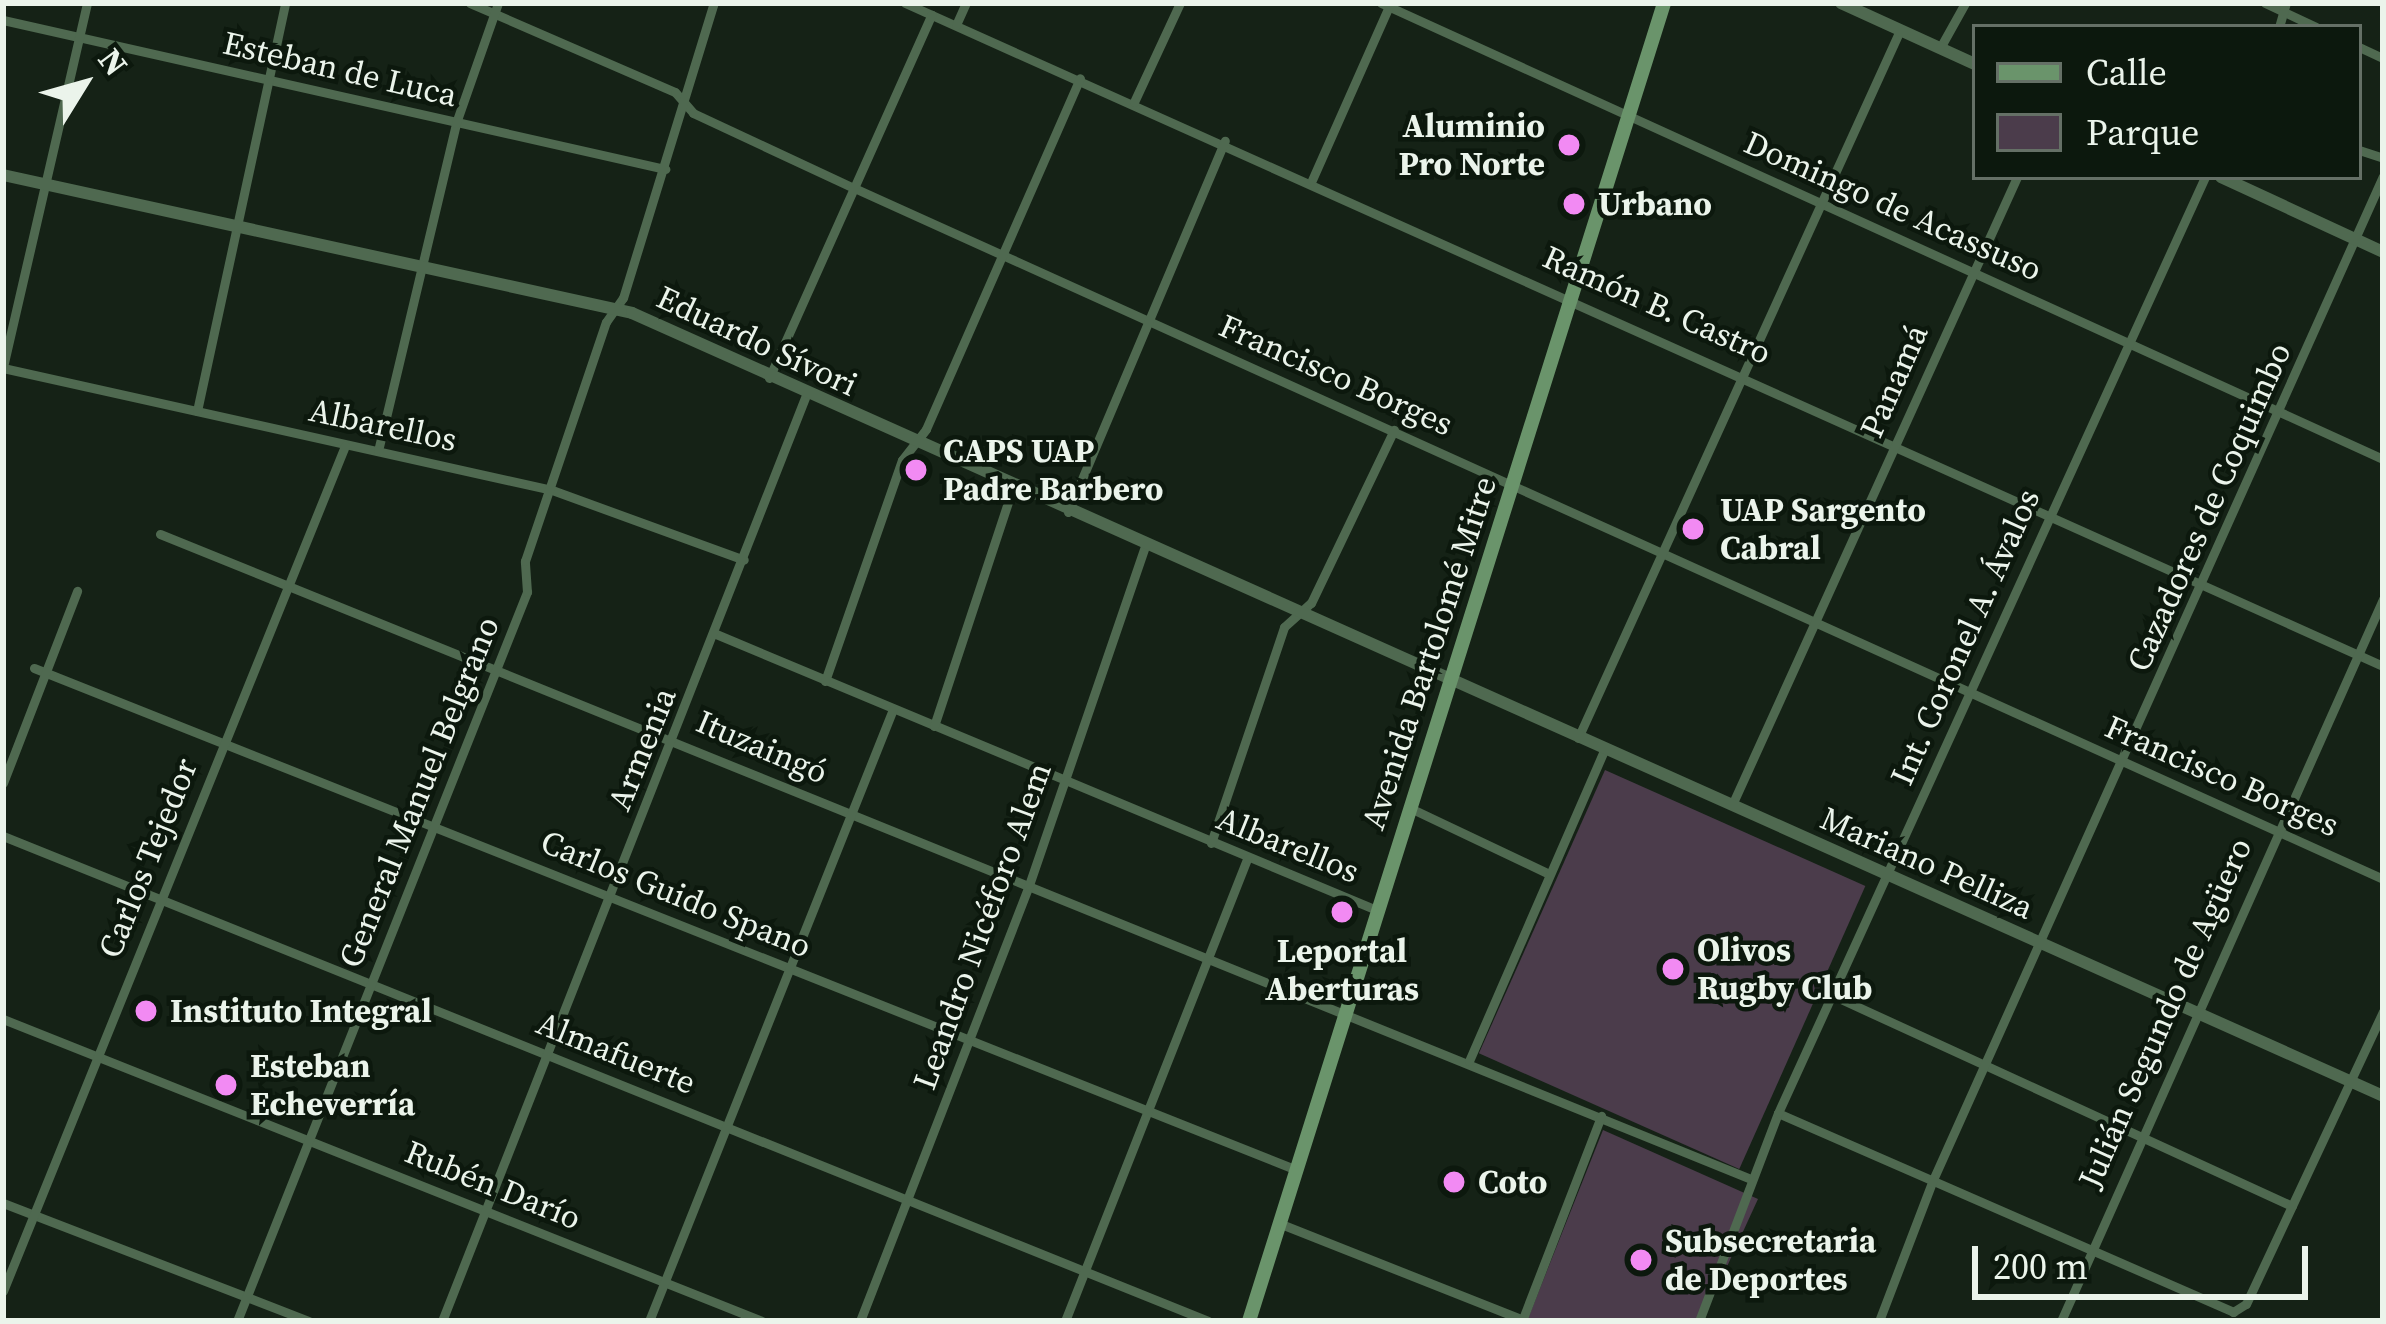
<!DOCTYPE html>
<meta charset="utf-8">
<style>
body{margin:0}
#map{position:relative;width:2386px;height:1324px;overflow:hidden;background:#152216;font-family:"Source Serif 4",serif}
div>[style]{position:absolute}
.green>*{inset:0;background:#4b3c4b;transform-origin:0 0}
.minor>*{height:9px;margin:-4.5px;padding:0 4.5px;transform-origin:4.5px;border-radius:4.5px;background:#4f6950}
.tertiary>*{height:12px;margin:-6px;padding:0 6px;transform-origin:6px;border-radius:6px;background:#4f6950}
.secondary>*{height:14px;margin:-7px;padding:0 7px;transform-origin:7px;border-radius:7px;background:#6a946b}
.dots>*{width:33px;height:33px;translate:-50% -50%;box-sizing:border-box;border:6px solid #0c180d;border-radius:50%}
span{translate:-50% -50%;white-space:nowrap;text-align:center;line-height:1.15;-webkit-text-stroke:9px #0c180d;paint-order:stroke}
.street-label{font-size:33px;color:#ebf4eb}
.poi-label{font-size:33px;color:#ebf4eb;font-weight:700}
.right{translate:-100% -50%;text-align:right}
.left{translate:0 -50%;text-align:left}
.frame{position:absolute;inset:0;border:6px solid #ebf4eb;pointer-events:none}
.legend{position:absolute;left:1972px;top:24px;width:390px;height:156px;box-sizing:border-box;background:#0c180d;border:3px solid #657066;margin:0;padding:15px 21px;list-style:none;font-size:36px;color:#ebf4eb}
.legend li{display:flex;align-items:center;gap:24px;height:60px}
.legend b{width:60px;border:3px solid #657066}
.north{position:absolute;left:24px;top:24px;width:120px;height:120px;-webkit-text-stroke:9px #0c180d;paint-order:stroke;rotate:53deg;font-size:33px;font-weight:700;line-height:48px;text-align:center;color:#ebf4eb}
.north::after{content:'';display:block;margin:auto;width:42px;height:54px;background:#ebf4eb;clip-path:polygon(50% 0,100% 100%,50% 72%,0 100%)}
.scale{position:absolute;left:1972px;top:1246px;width:336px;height:54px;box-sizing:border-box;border:6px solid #ebf4eb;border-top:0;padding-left:15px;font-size:36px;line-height:42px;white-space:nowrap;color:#ebf4eb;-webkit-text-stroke:9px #0c180d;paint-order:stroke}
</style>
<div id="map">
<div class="green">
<i style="left:1605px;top:770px;width:285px;height:310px;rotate:24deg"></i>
<i style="clip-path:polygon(1603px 1130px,1758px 1199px,1702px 1321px,1527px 1321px)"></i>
</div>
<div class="minor">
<i style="left:470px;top:3px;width:223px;rotate:23.5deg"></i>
<i style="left:675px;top:92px;width:28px;rotate:49deg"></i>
<i style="left:693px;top:113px;width:175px;rotate:25deg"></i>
<i style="left:852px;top:187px;width:1680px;rotate:24.32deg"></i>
<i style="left:905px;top:3px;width:1620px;rotate:24.16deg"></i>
<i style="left:1381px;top:3px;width:1101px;rotate:24.47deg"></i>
<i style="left:2265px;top:3px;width:56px;rotate:25.2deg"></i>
<i style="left:3px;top:20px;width:679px;rotate:12.68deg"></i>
<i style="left:956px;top:25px;width:24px;rotate:-66deg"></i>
<i style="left:2279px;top:27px;width:25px;rotate:-74deg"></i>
<i style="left:2359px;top:47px;width:26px;rotate:25deg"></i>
<i style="left:1940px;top:48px;width:51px;rotate:-60.9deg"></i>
<i style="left:1134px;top:102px;width:109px;rotate:-65.1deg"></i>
<i style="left:2359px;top:150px;width:25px;rotate:18deg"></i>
<i style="left:1312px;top:180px;width:193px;rotate:-66.1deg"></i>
<i style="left:3px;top:367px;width:374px;rotate:-77deg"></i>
<i style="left:3px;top:368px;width:562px;rotate:12.53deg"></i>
<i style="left:552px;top:490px;width:204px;rotate:20deg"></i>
<i style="left:769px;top:378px;width:398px;rotate:-65.9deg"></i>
<i style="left:197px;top:411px;width:417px;rotate:-77.8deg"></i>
<i style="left:378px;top:451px;width:337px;rotate:-76.6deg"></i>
<i style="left:456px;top:123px;width:127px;rotate:-70.7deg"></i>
<i style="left:1068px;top:512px;width:403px;rotate:-67.1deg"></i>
<i style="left:160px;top:534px;width:1717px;rotate:22.07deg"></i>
<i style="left:716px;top:634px;width:713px;rotate:22.68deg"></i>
<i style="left:34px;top:668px;width:1359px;rotate:21.68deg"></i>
<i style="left:825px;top:681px;width:234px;rotate:-70.8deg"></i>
<i style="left:902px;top:460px;width:39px;rotate:-52deg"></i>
<i style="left:926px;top:429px;width:383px;rotate:-66.3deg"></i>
<i style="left:934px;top:726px;width:252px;rotate:-71.7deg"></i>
<i style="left:1578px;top:738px;width:778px;rotate:-65.54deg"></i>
<i style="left:3px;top:783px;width:206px;rotate:-68.9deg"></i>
<i style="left:1732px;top:805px;width:690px;rotate:-65.59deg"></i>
<i style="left:1408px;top:807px;width:156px;rotate:25.4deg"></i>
<i style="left:3px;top:836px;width:1299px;rotate:21.92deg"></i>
<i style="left:1211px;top:843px;width:228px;rotate:-71.3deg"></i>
<i style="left:1284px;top:627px;width:36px;rotate:-42deg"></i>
<i style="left:1311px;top:603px;width:192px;rotate:-64.4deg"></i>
<i style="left:1832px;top:995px;width:506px;rotate:24.64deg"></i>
<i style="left:3px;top:1019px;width:817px;rotate:21.7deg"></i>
<i style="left:1469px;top:1061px;width:339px;rotate:-66.5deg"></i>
<i style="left:1778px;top:1113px;width:497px;rotate:23.6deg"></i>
<i style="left:2233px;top:1312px;width:15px;rotate:-32deg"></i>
<i style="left:2246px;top:1304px;width:323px;rotate:-64.9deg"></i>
<i style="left:3px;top:1203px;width:328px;rotate:21.1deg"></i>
<i style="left:1281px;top:1224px;width:260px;rotate:21.6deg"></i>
<i style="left:3px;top:1291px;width:912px;rotate:-67.97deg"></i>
<i style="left:237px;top:1321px;width:785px;rotate:-68.31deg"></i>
<i style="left:527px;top:592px;width:31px;rotate:-94deg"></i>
<i style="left:525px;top:561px;width:252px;rotate:-71.3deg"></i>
<i style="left:606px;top:322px;width:29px;rotate:-55deg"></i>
<i style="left:623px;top:298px;width:309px;rotate:-72.9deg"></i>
<i style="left:442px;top:1321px;width:995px;rotate:-68.54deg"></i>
<i style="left:649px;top:1321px;width:659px;rotate:-68.26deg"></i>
<i style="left:860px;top:1321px;width:468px;rotate:-68.8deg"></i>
<i style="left:1029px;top:885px;width:357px;rotate:-71.1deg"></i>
<i style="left:1065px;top:1321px;width:497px;rotate:-68.5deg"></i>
<i style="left:1522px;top:1321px;width:220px;rotate:-68.9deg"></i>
<i style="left:1699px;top:1321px;width:222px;rotate:-69.2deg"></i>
<i style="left:1778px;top:1113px;width:1029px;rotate:-65.48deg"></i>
<i style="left:1879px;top:1321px;width:149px;rotate:-69.1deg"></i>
<i style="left:1932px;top:1182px;width:1102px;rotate:-65.85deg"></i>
<i style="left:2061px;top:1321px;width:791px;rotate:-65.96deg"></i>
</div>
<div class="tertiary">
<i style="left:1841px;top:3px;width:147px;rotate:24.5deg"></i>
<i style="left:3px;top:175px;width:644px;rotate:12.37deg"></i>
<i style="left:632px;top:313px;width:1918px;rotate:24.09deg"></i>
<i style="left:2221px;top:177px;width:179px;rotate:24.8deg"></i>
</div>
<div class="secondary">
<i style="left:1249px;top:1321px;width:1382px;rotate:-72.52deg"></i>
</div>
<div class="dots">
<i style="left:1569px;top:145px;background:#f28af3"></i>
<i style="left:1574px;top:204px;background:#f28af3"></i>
<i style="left:916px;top:470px;background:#f28af3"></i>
<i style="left:1693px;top:529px;background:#f28af3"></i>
<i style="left:1342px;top:912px;background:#f28af3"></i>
<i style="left:1673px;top:969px;background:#f28af3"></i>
<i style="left:146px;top:1011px;background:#f28af3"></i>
<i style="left:226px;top:1085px;background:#f28af3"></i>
<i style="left:1454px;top:1182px;background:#f28af3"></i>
<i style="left:1641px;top:1260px;background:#f28af3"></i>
</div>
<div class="street-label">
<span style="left:340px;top:69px;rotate:13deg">Esteban de Luca</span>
<span style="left:1893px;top:206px;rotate:24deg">Domingo de Acassuso</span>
<span style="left:1657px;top:305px;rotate:24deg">Ramón B. Castro</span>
<span style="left:757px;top:341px;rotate:25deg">Eduardo Sívori</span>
<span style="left:1336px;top:375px;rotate:24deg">Francisco Borges</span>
<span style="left:1894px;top:381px;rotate:-66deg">Panamá</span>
<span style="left:383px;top:425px;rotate:12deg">Albarellos</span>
<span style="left:2209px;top:507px;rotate:-66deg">Cazadores de Coquimbo</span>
<span style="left:1965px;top:637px;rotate:-66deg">Int. Coronel A. Ávalos</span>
<span style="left:1429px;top:653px;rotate:-72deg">Avenida Bartolomé Mitre</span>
<span style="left:762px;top:747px;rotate:23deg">Ituzaingó</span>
<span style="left:642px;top:749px;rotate:-68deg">Armenia</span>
<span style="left:2222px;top:776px;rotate:24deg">Francisco Borges</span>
<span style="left:419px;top:792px;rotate:-68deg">General Manuel Belgrano</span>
<span style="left:1288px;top:845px;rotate:22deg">Albarellos</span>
<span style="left:148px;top:858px;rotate:-68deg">Carlos Tejedor</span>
<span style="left:1927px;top:863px;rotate:24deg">Mariano Pelliza</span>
<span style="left:676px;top:894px;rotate:22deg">Carlos Guido Spano</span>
<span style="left:982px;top:926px;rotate:-70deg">Leandro Nicéforo Alem</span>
<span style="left:2165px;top:1013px;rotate:-66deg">Julián Segundo de Agüero</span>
<span style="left:616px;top:1053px;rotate:22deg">Almafuerte</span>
<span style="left:493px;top:1185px;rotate:22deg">Rubén Darío</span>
</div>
<div class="poi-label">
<span class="right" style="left:1545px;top:145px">Aluminio<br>Pro Norte</span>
<span class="left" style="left:1598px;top:204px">Urbano</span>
<span class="left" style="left:943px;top:470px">CAPS UAP<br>Padre Barbero</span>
<span class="left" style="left:1720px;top:529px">UAP Sargento<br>Cabral</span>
<span class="left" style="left:1697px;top:969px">Olivos<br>Rugby Club</span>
<span style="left:1342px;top:970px">Leportal<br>Aberturas</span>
<span class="left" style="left:170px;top:1011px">Instituto Integral</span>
<span class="left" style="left:250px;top:1085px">Esteban<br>Echeverría</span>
<span class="left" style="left:1478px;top:1182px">Coto</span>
<span class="left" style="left:1665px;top:1260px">Subsecretaria<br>de Deportes</span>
</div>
<div class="frame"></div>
<ul class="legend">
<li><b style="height:15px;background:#6a946b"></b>Calle</li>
<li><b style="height:33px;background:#4b3c4b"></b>Parque</li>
</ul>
<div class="north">N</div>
<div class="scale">200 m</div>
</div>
